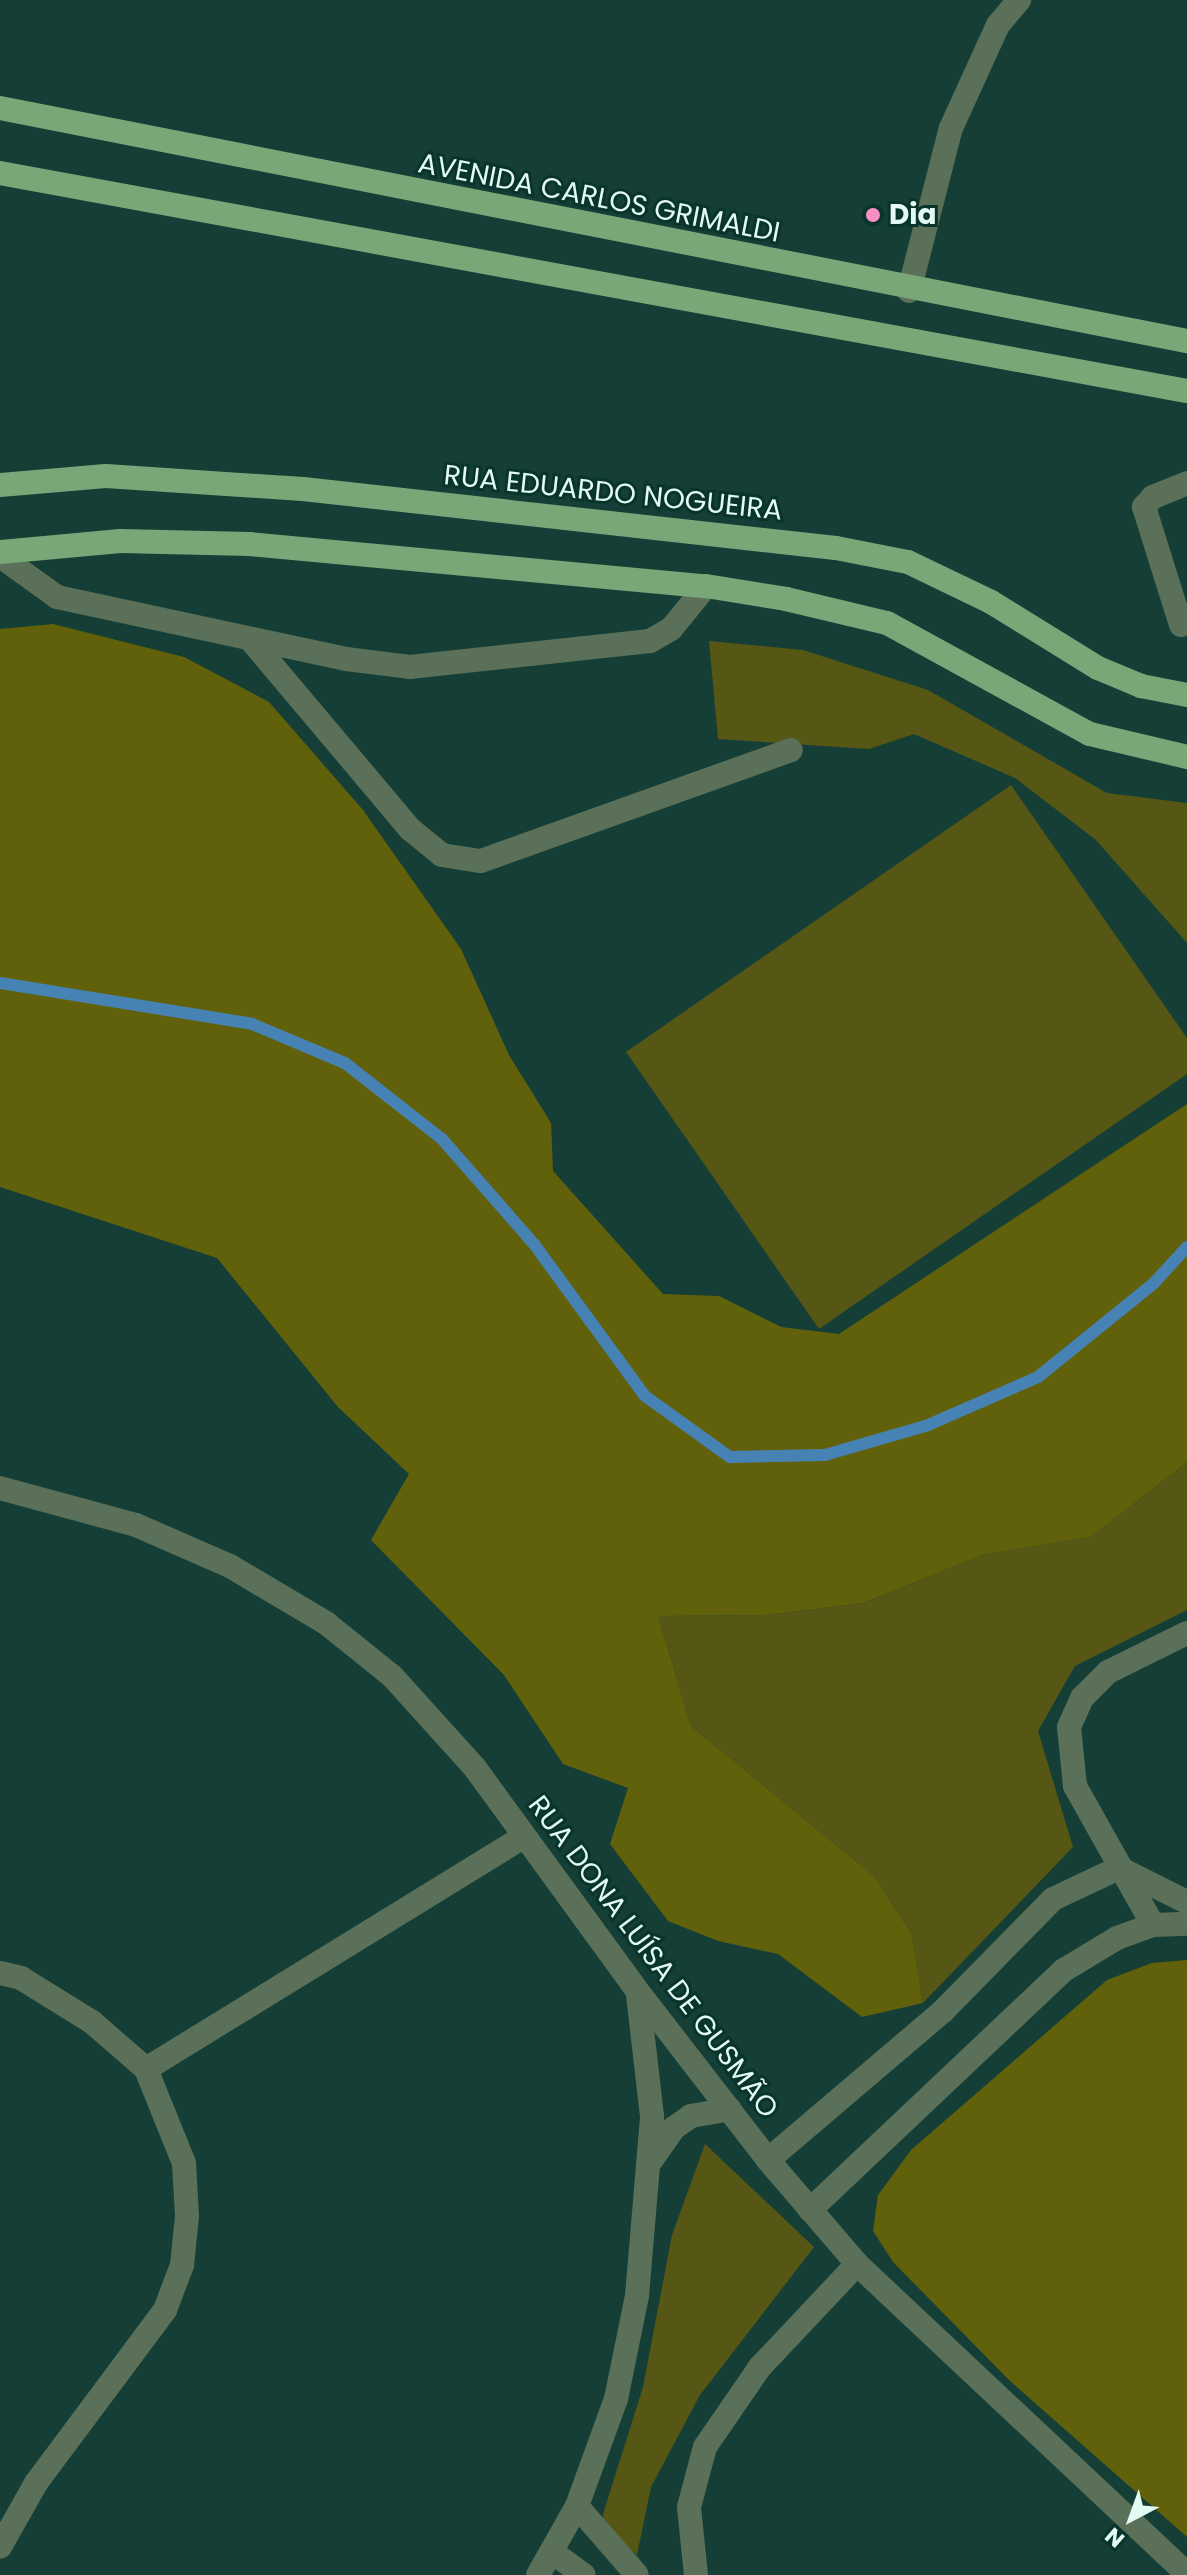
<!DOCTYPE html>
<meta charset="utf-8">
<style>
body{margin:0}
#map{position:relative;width:1187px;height:2575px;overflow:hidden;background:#153f36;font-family:Poppins,sans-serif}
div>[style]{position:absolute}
.green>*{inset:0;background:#565615}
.forest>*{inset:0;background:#62610b}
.stream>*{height:12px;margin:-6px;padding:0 6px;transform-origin:6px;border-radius:6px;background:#4782b5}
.minor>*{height:24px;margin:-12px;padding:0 12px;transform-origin:12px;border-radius:12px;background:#5a7058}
.major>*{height:24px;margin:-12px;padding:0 12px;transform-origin:12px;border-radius:12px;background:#7aa777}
.dots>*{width:22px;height:22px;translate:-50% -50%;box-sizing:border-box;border:4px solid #08342c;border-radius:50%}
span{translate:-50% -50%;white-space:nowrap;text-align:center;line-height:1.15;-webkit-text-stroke:6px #08342c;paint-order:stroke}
.street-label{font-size:28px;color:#e3f9f3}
.poi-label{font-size:28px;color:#e3f9f3;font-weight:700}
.left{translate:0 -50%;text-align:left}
.north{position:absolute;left:1091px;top:2479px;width:80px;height:80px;-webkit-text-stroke:6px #08342c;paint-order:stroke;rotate:221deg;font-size:22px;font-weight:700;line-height:32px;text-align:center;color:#e3f9f3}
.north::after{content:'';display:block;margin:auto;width:28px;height:36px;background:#e3f9f3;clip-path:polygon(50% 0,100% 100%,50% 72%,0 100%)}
</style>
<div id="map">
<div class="green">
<i style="clip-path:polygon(709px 641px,803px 650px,928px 690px,1107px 793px,1187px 803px,1187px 943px,1096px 840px,1015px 778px,914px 734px,869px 749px,718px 739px)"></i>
<i style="clip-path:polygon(1011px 785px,1187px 1038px,1187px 1074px,819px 1329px,626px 1052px)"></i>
<i style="clip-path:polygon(1187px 1462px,1187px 1610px,1075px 1666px,1038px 1731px,1073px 1847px,923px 2003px,912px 1935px,875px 1877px,691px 1726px,658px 1616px,767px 1615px,863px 1603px,982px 1555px,1091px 1537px)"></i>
<i style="clip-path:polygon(705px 2144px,814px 2247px,700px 2395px,651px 2487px,637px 2555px,604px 2527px,603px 2514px,643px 2387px,672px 2235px)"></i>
</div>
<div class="forest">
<i style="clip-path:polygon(53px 624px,184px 657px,269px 702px,363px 810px,461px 949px,509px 1055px,551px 1123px,553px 1171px,663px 1294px,719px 1296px,781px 1327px,839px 1334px,1187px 1104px,1187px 1462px,1091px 1537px,982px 1555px,863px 1603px,767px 1615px,658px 1616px,691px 1726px,875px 1877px,912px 1935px,923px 2003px,862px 2017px,778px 1954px,718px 1941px,668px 1921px,610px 1844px,628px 1788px,563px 1764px,504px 1675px,371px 1540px,409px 1474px,338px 1407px,217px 1258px,0 1187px,0 629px)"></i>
<i style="clip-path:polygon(1187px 1960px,1187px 2537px,1009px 2380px,893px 2262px,873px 2231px,878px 2195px,911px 2150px,1107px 1980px,1152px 1963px)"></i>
</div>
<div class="stream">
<i style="left:0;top:983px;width:255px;rotate:9.2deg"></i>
<i style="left:252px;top:1024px;width:101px;rotate:22.8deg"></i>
<i style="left:345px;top:1063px;width:123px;rotate:38.1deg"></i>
<i style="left:442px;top:1139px;width:140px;rotate:48.8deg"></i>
<i style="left:534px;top:1244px;width:188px;rotate:53.9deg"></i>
<i style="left:645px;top:1396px;width:105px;rotate:35.7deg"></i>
<i style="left:730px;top:1457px;width:95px;rotate:-1.2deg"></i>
<i style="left:825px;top:1455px;width:107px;rotate:-16.2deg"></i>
<i style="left:928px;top:1425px;width:120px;rotate:-23.6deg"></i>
<i style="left:1038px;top:1377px;width:149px;rotate:-39deg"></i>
<i style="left:1154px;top:1283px;width:49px;rotate:-47.5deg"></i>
</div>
<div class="minor">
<i style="left:909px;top:291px;width:168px;rotate:-75.6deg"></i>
<i style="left:951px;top:128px;width:113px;rotate:-65.5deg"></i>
<i style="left:998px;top:25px;width:33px;rotate:-50deg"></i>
<i style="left:0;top:556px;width:70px;rotate:35.7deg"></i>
<i style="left:57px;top:597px;width:296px;rotate:12.1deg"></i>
<i style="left:346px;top:659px;width:64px;rotate:7.1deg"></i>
<i style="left:410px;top:667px;width:241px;rotate:-6.2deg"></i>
<i style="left:650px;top:641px;width:24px;rotate:-30deg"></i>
<i style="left:671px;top:629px;width:55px;rotate:-50.9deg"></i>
<i style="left:1181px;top:625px;width:124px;rotate:-107.4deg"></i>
<i style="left:1144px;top:507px;width:13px;rotate:-48deg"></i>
<i style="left:1153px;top:497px;width:37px;rotate:-22deg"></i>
<i style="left:250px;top:639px;width:248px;rotate:49.9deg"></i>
<i style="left:410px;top:829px;width:41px;rotate:39.1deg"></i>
<i style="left:442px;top:855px;width:39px;rotate:9deg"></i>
<i style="left:481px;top:861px;width:329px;rotate:-19.7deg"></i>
<i style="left:0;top:1488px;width:141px;rotate:15.2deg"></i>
<i style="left:136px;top:1525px;width:103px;rotate:23.6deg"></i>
<i style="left:230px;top:1566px;width:112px;rotate:30.7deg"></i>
<i style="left:326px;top:1623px;width:85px;rotate:38.8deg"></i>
<i style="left:392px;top:1676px;width:124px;rotate:47.9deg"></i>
<i style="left:475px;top:1768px;width:273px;rotate:53.9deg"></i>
<i style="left:636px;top:1989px;width:216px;rotate:52.3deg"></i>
<i style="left:768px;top:2160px;width:137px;rotate:49.4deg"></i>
<i style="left:857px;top:2264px;width:453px;rotate:43.2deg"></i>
<i style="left:1153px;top:1925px;width:159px;rotate:-119.3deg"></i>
<i style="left:1075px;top:1786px;width:59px;rotate:-95.8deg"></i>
<i style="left:1069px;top:1727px;width:32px;rotate:-66deg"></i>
<i style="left:1082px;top:1698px;width:37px;rotate:-45deg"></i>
<i style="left:1108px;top:1672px;width:88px;rotate:-26.3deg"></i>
<i style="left:0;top:1973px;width:22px;rotate:13deg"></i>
<i style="left:21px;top:1978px;width:84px;rotate:31.8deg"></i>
<i style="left:92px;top:2022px;width:72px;rotate:41deg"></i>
<i style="left:146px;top:2069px;width:101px;rotate:68deg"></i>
<i style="left:184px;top:2163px;width:53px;rotate:86.8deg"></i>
<i style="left:187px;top:2216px;width:49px;rotate:95.8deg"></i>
<i style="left:182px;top:2265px;width:48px;rotate:110.7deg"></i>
<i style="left:165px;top:2310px;width:216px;rotate:126.7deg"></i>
<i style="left:36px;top:2483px;width:73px;rotate:119.4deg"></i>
<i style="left:146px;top:2069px;width:443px;rotate:-31.6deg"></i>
<i style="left:768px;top:2160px;width:230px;rotate:-40.4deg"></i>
<i style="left:943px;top:2011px;width:157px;rotate:-45.5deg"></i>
<i style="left:1053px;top:1899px;width:73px;rotate:-25.2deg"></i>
<i style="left:1119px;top:1868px;width:76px;rotate:26.6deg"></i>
<i style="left:650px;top:2162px;width:42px;rotate:-54.8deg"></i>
<i style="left:674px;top:2128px;width:21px;rotate:-35deg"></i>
<i style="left:691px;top:2116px;width:39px;rotate:-10deg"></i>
<i style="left:810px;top:2210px;width:349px;rotate:-43.4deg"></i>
<i style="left:1064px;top:1970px;width:62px;rotate:-31.1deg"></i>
<i style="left:1117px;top:1938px;width:38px;rotate:-20deg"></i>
<i style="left:1153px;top:1925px;width:34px;rotate:-2deg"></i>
<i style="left:577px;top:2506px;width:91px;rotate:49deg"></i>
<i style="left:552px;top:2552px;width:39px;rotate:36deg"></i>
<i style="left:538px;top:2575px;width:79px;rotate:-60.5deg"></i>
<i style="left:577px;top:2506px;width:114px;rotate:-70deg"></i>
<i style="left:616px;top:2399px;width:105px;rotate:-78.5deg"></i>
<i style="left:637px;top:2296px;width:181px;rotate:-85.2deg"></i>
<i style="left:652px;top:2116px;width:122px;rotate:-96.6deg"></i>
<i style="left:696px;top:2575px;width:68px;rotate:-95.9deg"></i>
<i style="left:689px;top:2507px;width:62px;rotate:-75.1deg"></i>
<i style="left:705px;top:2447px;width:97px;rotate:-55.5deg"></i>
<i style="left:760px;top:2367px;width:141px;rotate:-46.7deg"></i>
</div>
<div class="major">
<i style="left:0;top:108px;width:1210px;rotate:11.11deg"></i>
<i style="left:0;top:173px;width:1207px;rotate:10.41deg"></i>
<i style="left:0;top:485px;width:106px;rotate:-4.9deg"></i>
<i style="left:106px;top:476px;width:197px;rotate:3.8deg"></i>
<i style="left:303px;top:489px;width:536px;rotate:6.32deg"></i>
<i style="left:836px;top:548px;width:73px;rotate:11deg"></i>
<i style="left:908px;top:562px;width:92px;rotate:25.7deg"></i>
<i style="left:991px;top:602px;width:126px;rotate:31.7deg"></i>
<i style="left:1098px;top:668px;width:47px;rotate:22.7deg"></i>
<i style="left:1141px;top:686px;width:47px;rotate:11.1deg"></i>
<i style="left:0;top:552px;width:121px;rotate:-5.2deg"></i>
<i style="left:120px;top:541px;width:129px;rotate:1.3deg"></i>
<i style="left:249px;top:544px;width:459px;rotate:5.3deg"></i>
<i style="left:706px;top:586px;width:81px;rotate:9.2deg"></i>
<i style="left:786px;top:599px;width:104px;rotate:13.4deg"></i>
<i style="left:887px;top:623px;width:231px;rotate:28.7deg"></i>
<i style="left:1090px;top:734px;width:100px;rotate:13.3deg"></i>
</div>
<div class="dots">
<i style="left:873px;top:215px;background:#fa8fc6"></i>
</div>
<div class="street-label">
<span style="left:599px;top:198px;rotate:11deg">AVENIDA CARLOS GRIMALDI</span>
<span style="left:613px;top:493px;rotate:6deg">RUA EDUARDO NOGUEIRA</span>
<span style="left:653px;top:1957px;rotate:53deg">RUA DONA LUÍSA DE GUSMÃO</span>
</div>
<div class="poi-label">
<span class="left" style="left:889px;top:215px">Dia</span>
</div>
<div class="north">N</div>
</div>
